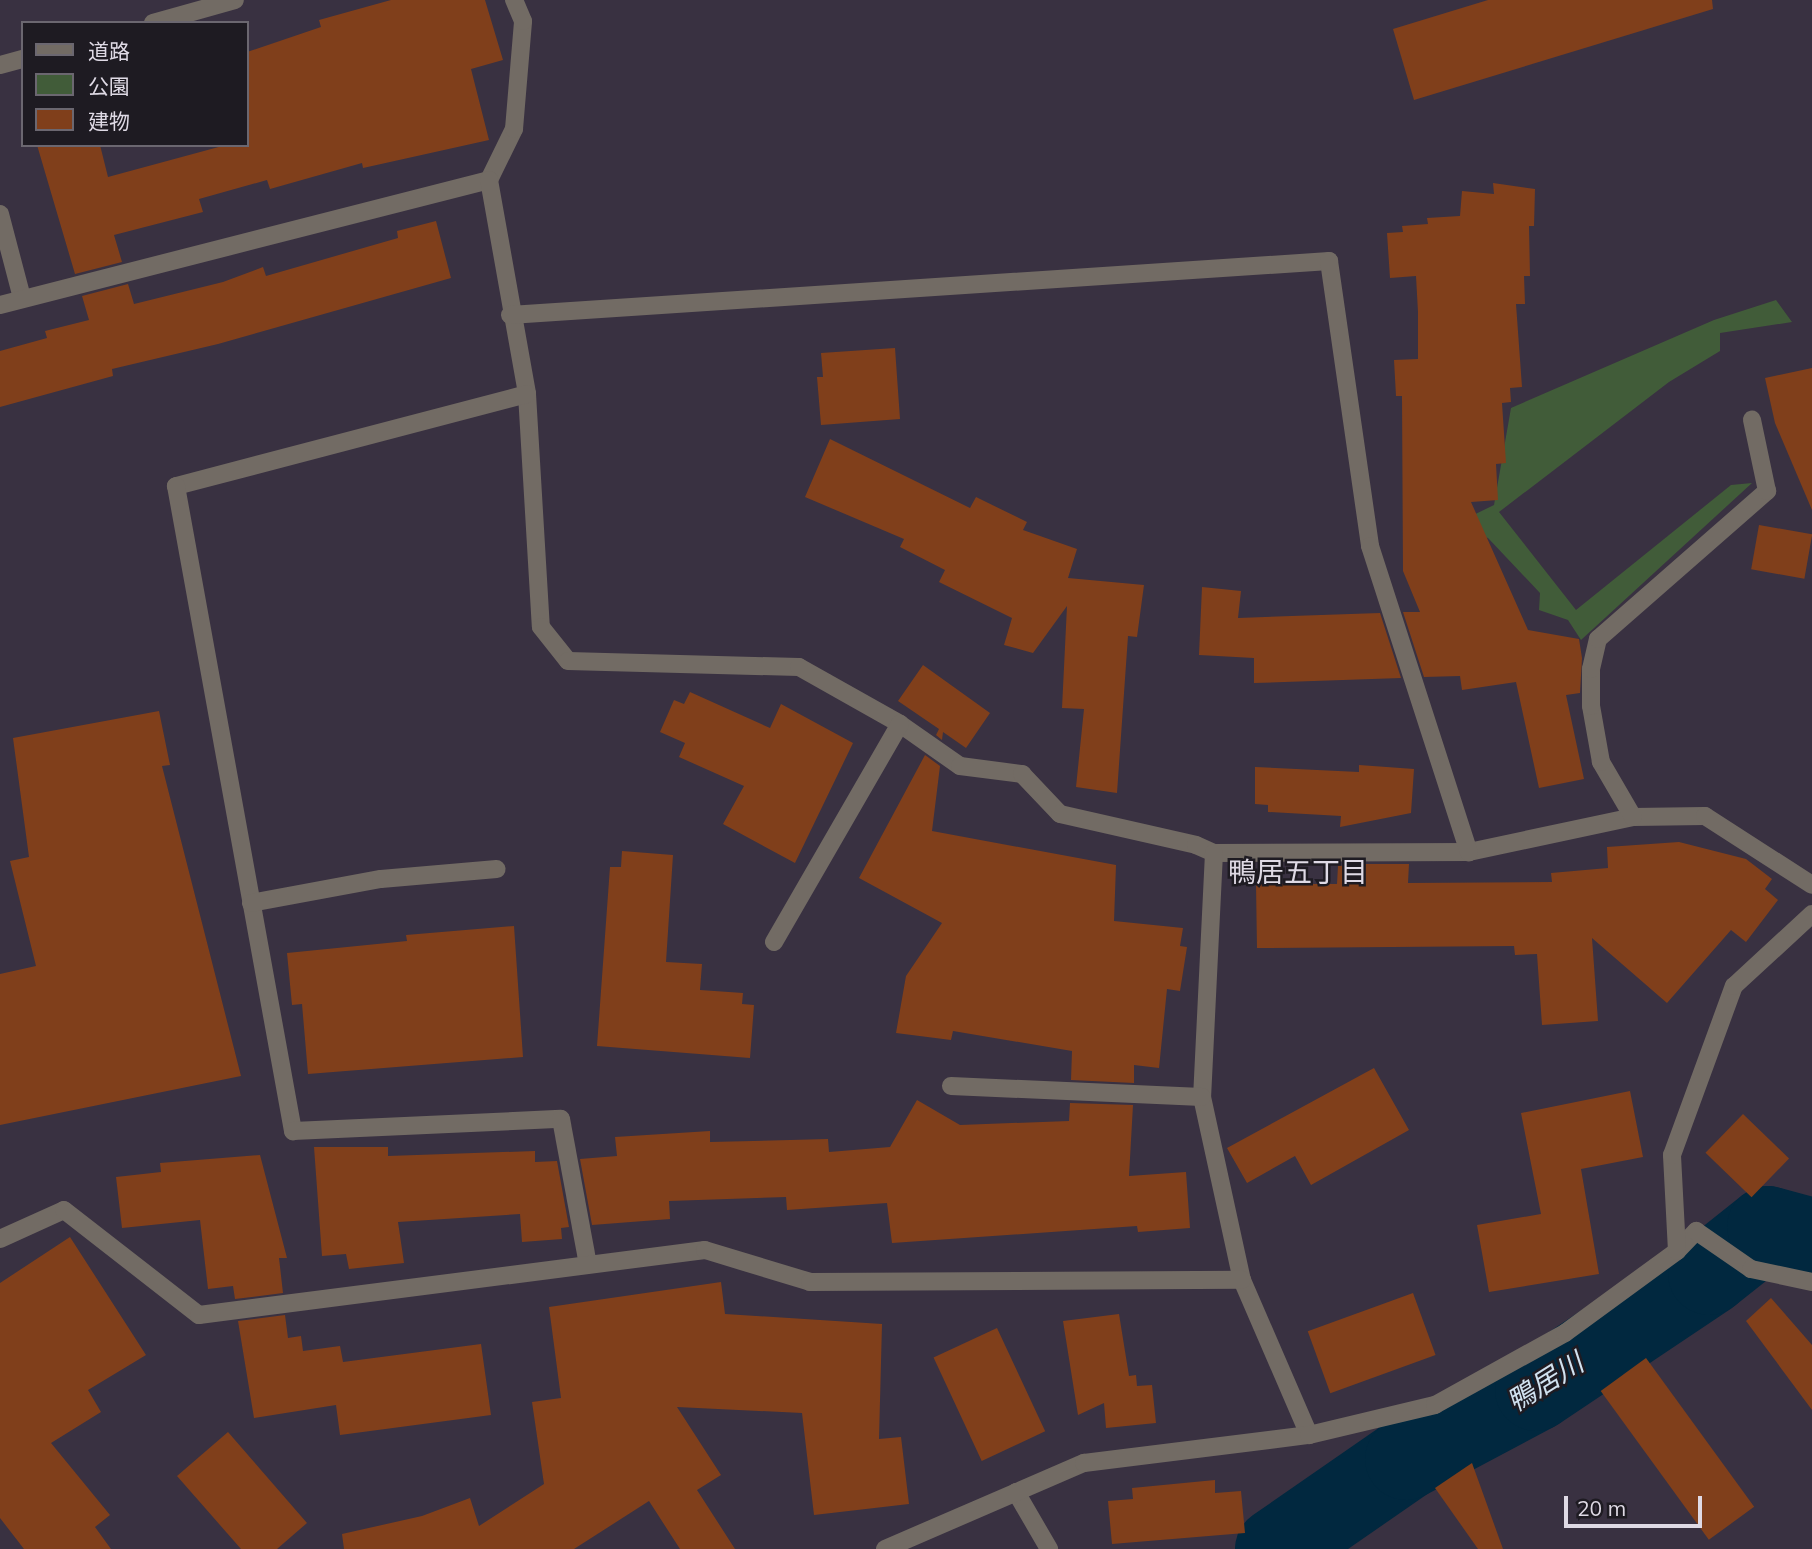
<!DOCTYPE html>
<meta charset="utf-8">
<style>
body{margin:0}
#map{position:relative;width:1812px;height:1549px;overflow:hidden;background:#393141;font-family:Mulish,"Noto Sans JP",sans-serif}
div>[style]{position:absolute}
.green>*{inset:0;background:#415c39}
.river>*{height:82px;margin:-41px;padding:0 41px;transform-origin:41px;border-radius:41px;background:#01283f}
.building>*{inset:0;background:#803f1b;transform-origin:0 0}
.minor>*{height:18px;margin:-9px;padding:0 9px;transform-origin:9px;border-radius:9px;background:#726b64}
span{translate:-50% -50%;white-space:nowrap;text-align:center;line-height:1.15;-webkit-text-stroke:5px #1e1b22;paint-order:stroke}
.neighbourhood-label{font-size:28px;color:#dfdae5}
.water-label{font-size:28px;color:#d1e2f0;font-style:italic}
.legend{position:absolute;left:21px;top:21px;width:228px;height:126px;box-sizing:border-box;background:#1e1b22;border:2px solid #6b6770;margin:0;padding:9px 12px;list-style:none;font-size:21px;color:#dfdae5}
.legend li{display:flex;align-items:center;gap:14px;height:35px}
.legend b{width:35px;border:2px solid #6b6770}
.scale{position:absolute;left:1564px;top:1496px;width:138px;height:32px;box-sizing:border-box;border:4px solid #dfdae5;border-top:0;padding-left:9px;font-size:21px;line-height:24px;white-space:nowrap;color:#dfdae5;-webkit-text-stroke:5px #1e1b22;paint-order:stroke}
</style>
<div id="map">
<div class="green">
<i style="clip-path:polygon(1776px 300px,1792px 322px,1720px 333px,1720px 351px,1669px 382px,1499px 512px,1576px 610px,1731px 485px,1752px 483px,1581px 640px,1568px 620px,1539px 610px,1540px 593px,1488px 538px,1462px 529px,1459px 522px,1494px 505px,1511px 408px,1714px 320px)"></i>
</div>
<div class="river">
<i style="left:1276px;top:1549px;width:158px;rotate:-34.7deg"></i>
<i style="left:1406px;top:1459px;width:147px;rotate:-28deg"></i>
<i style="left:1536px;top:1390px;width:208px;rotate:-33.8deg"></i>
<i style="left:1709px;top:1274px;width:75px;rotate:-38.5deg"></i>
<i style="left:1768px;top:1227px;width:46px;rotate:15.3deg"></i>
</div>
<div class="building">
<i style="clip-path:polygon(391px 0,485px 0,503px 60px,471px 69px,489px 140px,363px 168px,362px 163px,270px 189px,267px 180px,199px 199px,203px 212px,114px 235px,122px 262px,75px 274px,37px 145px,100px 145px,108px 177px,226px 145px,247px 145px,247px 52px,321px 27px,319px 20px)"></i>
<i style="clip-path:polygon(1488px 0,1712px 0,1713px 9px,1414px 100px,1393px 29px)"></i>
<i style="clip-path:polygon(1493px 183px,1535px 189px,1534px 226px,1529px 226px,1530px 276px,1524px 276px,1525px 304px,1516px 304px,1522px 387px,1510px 388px,1511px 402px,1502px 403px,1506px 463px,1496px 464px,1498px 500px,1471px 502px,1528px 630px,1579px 639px,1582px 658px,1580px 693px,1566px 695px,1584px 779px,1539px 788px,1516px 682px,1462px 690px,1460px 676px,1424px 677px,1403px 612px,1420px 612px,1403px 571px,1402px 396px,1396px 396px,1394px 360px,1418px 359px,1418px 312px,1416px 276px,1390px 278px,1387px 233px,1403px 232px,1402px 226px,1428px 224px,1427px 218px,1460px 216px,1462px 191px,1494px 194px)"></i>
<i style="clip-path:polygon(436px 221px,451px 278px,218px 344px,112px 369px,113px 376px,0 407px,0 351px,47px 338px,45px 331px,89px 320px,82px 296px,128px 284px,134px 304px,223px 282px,263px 267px,266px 276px,398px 238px,397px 231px)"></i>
<i style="clip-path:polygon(895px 348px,900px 419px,821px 425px,817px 377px,823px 377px,821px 353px)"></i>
<i style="clip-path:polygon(1812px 368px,1812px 510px,1775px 423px,1765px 378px)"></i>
<i style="clip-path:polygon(830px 439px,970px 508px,976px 497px,1027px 522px,1023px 530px,1077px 549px,1068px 578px,1144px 585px,1137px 637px,1128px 636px,1117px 793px,1076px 787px,1084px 709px,1062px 708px,1067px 606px,1033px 653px,1004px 645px,1012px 618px,939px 582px,945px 570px,900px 547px,904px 539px,805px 497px)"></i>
<i style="left:1759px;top:525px;width:54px;height:45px;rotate:10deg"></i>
<i style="clip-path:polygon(1202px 587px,1241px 591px,1238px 618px,1380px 613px,1401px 678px,1254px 683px,1254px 658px,1199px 655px)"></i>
<i style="clip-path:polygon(923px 665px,990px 713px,966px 748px,943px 732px,942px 740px,936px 735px,939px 729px,898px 701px)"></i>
<i style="clip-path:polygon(690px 692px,770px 728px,781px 704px,853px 743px,795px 863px,723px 824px,744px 786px,679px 757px,685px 743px,660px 732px,674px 700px,684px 704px)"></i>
<i style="clip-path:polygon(159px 711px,170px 765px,162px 766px,241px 1076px,0 1125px,0 974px,36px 966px,10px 861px,29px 857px,13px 738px)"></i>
<i style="clip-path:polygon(925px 755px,940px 766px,932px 831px,1116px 865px,1114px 921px,1183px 928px,1180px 946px,1187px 947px,1180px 991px,1167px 989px,1159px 1068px,1134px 1065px,1134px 1083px,1071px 1080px,1072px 1051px,953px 1031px,951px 1040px,896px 1033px,906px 976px,942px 923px,859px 878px)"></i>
<i style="clip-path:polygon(1359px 765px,1414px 769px,1411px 813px,1340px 827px,1341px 816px,1268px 812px,1268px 805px,1255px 804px,1255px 767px,1359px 772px)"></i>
<i style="clip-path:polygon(1679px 842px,1746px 859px,1772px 879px,1765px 889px,1778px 900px,1746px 942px,1731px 930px,1667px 1003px,1592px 938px,1598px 1021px,1542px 1025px,1537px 954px,1515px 955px,1514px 946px,1257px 948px,1256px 884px,1337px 884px,1338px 866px,1364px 864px,1409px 864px,1408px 883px,1552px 882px,1551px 873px,1608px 868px,1607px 847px)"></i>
<i style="clip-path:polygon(622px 851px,673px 855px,666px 962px,702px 964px,700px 990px,743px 993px,742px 1004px,754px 1005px,750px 1058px,597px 1046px,610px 867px,621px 867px)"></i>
<i style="clip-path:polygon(514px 926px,523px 1057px,308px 1074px,302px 1004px,292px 1005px,287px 953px,407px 941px,406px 935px)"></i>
<i style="clip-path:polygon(1374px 1068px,1409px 1130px,1311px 1185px,1295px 1156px,1247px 1183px,1227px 1148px)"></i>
<i style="clip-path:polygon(1630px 1091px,1643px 1157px,1581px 1169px,1599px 1274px,1489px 1292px,1477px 1225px,1541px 1214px,1521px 1113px)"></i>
<i style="clip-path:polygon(917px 1100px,960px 1125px,1069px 1121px,1070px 1103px,1133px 1105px,1129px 1176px,1186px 1172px,1190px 1228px,1138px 1232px,1137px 1226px,892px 1243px,887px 1203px,787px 1210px,786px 1197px,669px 1201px,670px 1219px,592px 1225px,580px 1159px,617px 1156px,615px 1137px,710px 1131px,710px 1142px,828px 1139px,829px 1152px,890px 1147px)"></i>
<i style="left:1743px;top:1114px;width:64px;height:54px;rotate:44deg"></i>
<i style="clip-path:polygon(314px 1147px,388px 1147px,388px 1156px,535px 1151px,535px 1162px,557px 1161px,569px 1227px,561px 1228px,562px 1239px,522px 1242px,520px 1214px,398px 1222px,404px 1263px,349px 1269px,346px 1254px,322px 1256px)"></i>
<i style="clip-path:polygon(260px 1155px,287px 1258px,279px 1258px,283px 1293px,235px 1299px,233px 1286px,208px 1289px,200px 1220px,122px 1228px,116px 1177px,161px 1172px,160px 1163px)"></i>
<i style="clip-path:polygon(70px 1237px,146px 1355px,88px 1390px,101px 1412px,51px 1443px,110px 1515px,95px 1527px,111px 1549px,24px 1549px,0 1518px,0 1283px)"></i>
<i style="clip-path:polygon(721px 1282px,725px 1314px,882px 1324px,879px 1439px,901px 1437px,909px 1504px,814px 1515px,802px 1413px,677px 1407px,721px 1475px,697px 1490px,735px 1549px,680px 1549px,649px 1501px,574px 1549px,344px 1549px,342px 1534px,422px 1516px,470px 1498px,479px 1526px,544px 1484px,532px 1402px,561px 1398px,549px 1307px)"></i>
<i style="left:1413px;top:1293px;width:66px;height:112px;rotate:70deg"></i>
<i style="clip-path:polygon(1771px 1298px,1812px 1345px,1812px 1410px,1746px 1321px)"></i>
<i style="clip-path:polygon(1119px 1314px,1129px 1376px,1136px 1375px,1137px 1386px,1152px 1385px,1156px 1423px,1106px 1428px,1104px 1403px,1078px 1415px,1063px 1321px)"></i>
<i style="clip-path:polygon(285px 1315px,288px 1338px,301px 1336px,303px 1351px,340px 1346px,343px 1362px,481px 1344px,491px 1415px,340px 1435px,336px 1405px,254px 1418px,238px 1321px)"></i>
<i style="left:997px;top:1328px;width:114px;height:70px;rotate:65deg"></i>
<i style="left:1646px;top:1358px;width:184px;height:56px;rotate:54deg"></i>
<i style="clip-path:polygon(228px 1432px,307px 1523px,277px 1549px,241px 1549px,177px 1476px)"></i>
<i style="clip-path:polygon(1472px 1463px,1503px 1549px,1478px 1549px,1435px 1488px)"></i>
<i style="clip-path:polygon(1215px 1480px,1215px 1493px,1241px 1491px,1245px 1533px,1112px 1544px,1108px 1501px,1133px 1499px,1132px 1488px)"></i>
</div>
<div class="minor">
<i style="left:153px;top:23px;width:85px;rotate:-15.7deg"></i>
<i style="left:0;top:65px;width:24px;rotate:-15deg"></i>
<i style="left:489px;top:180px;width:57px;rotate:-63.9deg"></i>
<i style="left:514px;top:129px;width:108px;rotate:-85.2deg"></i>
<i style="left:523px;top:21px;width:23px;rotate:-113deg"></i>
<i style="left:0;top:214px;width:87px;rotate:75.3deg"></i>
<i style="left:0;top:305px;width:505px;rotate:-14.34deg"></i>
<i style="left:489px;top:180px;width:217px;rotate:79.9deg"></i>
<i style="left:527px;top:394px;width:233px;rotate:86.6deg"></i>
<i style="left:541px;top:627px;width:43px;rotate:51.5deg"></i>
<i style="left:568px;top:661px;width:231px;rotate:1.5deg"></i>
<i style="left:799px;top:667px;width:116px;rotate:29.4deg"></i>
<i style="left:900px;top:724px;width:73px;rotate:35deg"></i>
<i style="left:960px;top:766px;width:63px;rotate:7.4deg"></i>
<i style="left:1022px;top:774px;width:55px;rotate:46.5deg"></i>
<i style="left:1060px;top:814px;width:139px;rotate:12.8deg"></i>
<i style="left:1196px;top:845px;width:20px;rotate:24deg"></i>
<i style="left:1214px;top:853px;width:255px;rotate:-0.2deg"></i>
<i style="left:1469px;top:852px;width:168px;rotate:-12deg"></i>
<i style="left:1633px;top:817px;width:72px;rotate:-0.8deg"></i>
<i style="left:1705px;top:816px;width:127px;rotate:32.8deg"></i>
<i style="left:510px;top:315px;width:821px;rotate:-3.77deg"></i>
<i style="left:1329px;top:261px;width:288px;rotate:81.8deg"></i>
<i style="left:1370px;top:546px;width:322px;rotate:72.1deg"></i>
<i style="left:527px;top:394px;width:363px;rotate:165.3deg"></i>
<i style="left:176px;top:486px;width:656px;rotate:79.72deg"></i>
<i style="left:293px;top:1131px;width:268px;rotate:-2.6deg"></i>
<i style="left:561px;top:1119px;width:148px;rotate:79.5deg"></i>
<i style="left:1633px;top:817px;width:64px;rotate:-120.2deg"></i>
<i style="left:1601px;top:762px;width:57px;rotate:-100.1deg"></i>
<i style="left:1591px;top:706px;width:37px;rotate:-90deg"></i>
<i style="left:1591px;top:669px;width:31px;rotate:-77deg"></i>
<i style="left:1598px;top:639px;width:225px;rotate:-41.2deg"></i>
<i style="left:1767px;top:491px;width:73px;rotate:-101.9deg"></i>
<i style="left:1214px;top:853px;width:244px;rotate:92.8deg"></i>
<i style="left:1202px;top:1097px;width:187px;rotate:77.7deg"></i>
<i style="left:1242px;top:1280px;width:169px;rotate:66.6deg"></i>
<i style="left:251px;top:903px;width:132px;rotate:-10.5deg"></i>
<i style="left:381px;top:879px;width:116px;rotate:-4.9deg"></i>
<i style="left:774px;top:942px;width:252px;rotate:-60deg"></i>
<i style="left:951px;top:1086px;width:251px;rotate:2.5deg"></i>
<i style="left:0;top:1239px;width:70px;rotate:-24.4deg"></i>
<i style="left:64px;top:1210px;width:171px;rotate:37.9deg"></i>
<i style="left:199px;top:1315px;width:510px;rotate:-7.32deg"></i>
<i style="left:705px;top:1250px;width:110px;rotate:16.9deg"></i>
<i style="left:810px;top:1282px;width:432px;rotate:-0.3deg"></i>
<i style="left:1677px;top:1251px;width:28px;rotate:-46deg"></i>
<i style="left:1696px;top:1231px;width:67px;rotate:34.6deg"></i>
<i style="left:1751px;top:1269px;width:62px;rotate:12deg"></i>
<i style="left:1016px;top:1492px;width:66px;rotate:59.9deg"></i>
<i style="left:885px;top:1549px;width:217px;rotate:-23.4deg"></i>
<i style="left:1084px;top:1463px;width:227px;rotate:-7.1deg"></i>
<i style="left:1309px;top:1435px;width:130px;rotate:-13.4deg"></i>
<i style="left:1435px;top:1405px;width:149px;rotate:-29deg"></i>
<i style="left:1565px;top:1333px;width:139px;rotate:-36.2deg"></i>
<i style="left:1677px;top:1251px;width:96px;rotate:-93deg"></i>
<i style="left:1672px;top:1155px;width:180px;rotate:-69.9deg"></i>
<i style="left:1734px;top:986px;width:106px;rotate:-42.7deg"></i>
</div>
<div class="neighbourhood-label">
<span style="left:1298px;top:872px">鴨居五丁目</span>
</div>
<div class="water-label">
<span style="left:1545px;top:1382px;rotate:-32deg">鴨居川</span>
</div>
<ul class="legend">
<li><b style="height:9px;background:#726b64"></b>道路</li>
<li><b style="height:19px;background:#415c39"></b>公園</li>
<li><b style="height:19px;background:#803f1b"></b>建物</li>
</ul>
<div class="scale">20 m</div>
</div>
